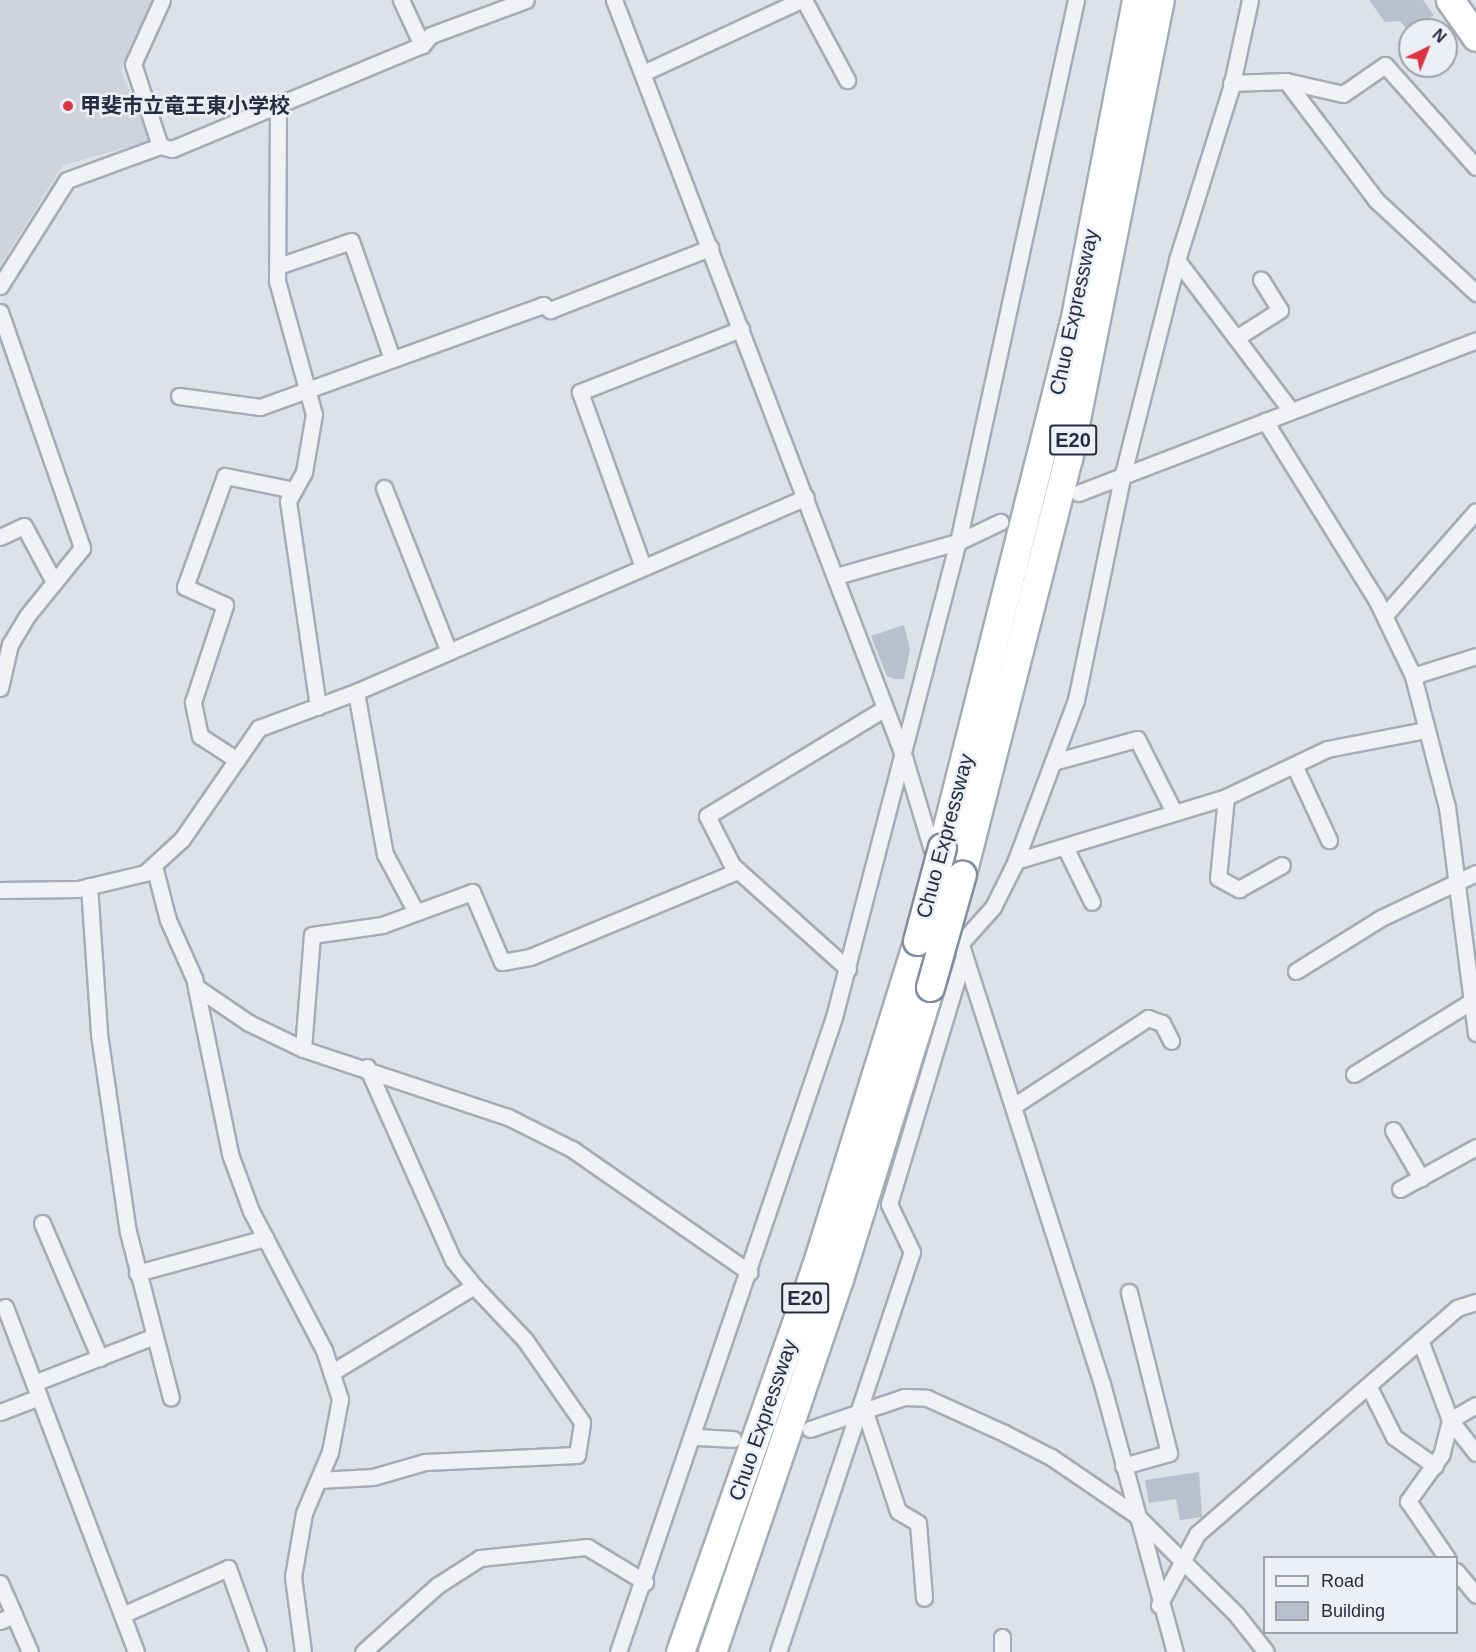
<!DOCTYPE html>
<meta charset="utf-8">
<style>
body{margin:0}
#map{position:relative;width:1476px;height:1652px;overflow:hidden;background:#dde1e8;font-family:Arial,"Noto Sans JP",sans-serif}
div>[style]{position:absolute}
.built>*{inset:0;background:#ced3de}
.building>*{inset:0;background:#b9bfcc}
.roads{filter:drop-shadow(2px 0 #a6abb6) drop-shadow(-2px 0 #a6abb6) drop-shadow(0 2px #a6abb6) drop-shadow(0 -2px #a6abb6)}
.street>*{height:15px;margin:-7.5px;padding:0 7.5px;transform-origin:7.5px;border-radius:7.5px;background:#f0f2f6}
.highway>*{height:27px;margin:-13.5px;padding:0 13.5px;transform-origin:13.5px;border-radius:13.5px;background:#fff}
.bridges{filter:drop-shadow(2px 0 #828da0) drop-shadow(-2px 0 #828da0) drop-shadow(0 2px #828da0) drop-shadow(0 -2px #828da0)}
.highway-bridge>*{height:27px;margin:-13.5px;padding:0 13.5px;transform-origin:13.5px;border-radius:13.5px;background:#fff}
.dots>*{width:16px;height:16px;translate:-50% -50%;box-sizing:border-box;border:3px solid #ecf0f6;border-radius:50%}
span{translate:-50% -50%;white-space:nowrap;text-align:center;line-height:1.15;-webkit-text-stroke:5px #ecf0f6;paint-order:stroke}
.shield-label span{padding:2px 4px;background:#ecf0f6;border:2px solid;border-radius:4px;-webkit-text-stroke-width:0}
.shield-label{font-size:20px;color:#252d40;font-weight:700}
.poi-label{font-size:21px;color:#252d40;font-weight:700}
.left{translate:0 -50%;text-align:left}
.street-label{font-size:21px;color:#252d40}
.legend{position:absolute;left:1263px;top:1556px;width:195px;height:78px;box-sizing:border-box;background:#ecf0f6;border:2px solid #9ca2ad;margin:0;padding:8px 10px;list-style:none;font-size:18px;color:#252d40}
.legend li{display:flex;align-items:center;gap:12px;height:30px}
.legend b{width:30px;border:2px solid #9ca2ad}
.north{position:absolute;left:1398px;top:18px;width:60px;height:60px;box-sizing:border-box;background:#ecf0f6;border:2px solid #9ca2ad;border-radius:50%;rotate:43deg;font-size:16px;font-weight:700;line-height:24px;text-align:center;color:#252d40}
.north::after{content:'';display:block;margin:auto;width:21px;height:27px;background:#dc3344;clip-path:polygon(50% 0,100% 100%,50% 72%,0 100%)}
</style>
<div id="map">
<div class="built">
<i style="clip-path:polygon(0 0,152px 0,121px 71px,150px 141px,63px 165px,0 266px)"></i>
</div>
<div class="building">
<i style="clip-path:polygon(1369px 0,1423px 0,1434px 15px,1410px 33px,1400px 21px,1385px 22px)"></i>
<i style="clip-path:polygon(904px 625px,910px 650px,904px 679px,894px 679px,887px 676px,871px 636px)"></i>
<i style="clip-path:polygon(1199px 1472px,1202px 1517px,1180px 1520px,1176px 1499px,1149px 1503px,1145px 1480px)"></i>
</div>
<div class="roads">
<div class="street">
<i style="left:401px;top:0;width:50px;rotate:65deg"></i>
<i style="left:614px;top:0;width:814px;rotate:69.05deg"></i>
<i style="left:905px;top:760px;width:104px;rotate:73.3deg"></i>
<i style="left:804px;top:0;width:91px;rotate:61.7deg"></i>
<i style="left:643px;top:73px;width:174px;rotate:-24.8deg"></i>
<i style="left:1286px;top:81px;width:58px;rotate:12.8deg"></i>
<i style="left:1343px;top:94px;width:51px;rotate:-34.6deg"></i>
<i style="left:1385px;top:65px;width:137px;rotate:48.3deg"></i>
<i style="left:1231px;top:83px;width:55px;rotate:-2.1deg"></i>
<i style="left:1286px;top:81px;width:149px;rotate:52.9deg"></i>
<i style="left:1376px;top:200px;width:137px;rotate:42.9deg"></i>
<i style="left:278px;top:107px;width:174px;rotate:90.3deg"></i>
<i style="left:277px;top:281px;width:138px;rotate:74.5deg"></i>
<i style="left:314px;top:414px;width:59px;rotate:99.8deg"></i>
<i style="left:304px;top:472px;width:33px;rotate:119deg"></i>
<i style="left:288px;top:501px;width:208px;rotate:81.7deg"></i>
<i style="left:160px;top:146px;width:12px;rotate:14deg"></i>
<i style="left:172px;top:149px;width:271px;rotate:-22.6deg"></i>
<i style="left:422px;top:45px;width:13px;rotate:-48deg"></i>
<i style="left:431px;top:35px;width:101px;rotate:-20.2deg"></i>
<i style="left:1177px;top:260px;width:189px;rotate:52.9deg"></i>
<i style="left:278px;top:266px;width:77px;rotate:-18.9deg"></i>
<i style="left:351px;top:241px;width:125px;rotate:70.8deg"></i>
<i style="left:0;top:286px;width:125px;rotate:-57.7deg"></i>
<i style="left:67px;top:180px;width:99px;rotate:-20.1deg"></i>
<i style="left:160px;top:146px;width:86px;rotate:-108.2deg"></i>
<i style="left:133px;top:64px;width:70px;rotate:-65.6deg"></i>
<i style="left:0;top:312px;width:250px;rotate:70.8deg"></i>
<i style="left:82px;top:548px;width:87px;rotate:129deg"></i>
<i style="left:27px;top:616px;width:33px;rotate:121deg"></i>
<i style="left:10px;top:644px;width:45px;rotate:102.8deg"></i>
<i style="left:1236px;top:338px;width:52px;rotate:-32.5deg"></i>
<i style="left:1280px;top:310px;width:36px;rotate:-122deg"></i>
<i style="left:179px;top:396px;width:82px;rotate:7.7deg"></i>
<i style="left:260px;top:407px;width:301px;rotate:-19.8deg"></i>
<i style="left:543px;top:305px;width:9px;rotate:36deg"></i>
<i style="left:550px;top:310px;width:172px;rotate:-21.2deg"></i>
<i style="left:1265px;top:421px;width:210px;rotate:58.1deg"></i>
<i style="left:1376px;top:599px;width:85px;rotate:64.3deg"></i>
<i style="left:1413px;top:676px;width:135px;rotate:75.5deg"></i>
<i style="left:1447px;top:807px;width:228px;rotate:82.7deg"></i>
<i style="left:384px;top:488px;width:176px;rotate:68.4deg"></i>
<i style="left:1078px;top:493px;width:426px;rotate:-21deg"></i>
<i style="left:0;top:537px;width:26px;rotate:-25deg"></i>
<i style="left:24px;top:526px;width:64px;rotate:61.8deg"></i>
<i style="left:643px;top:567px;width:186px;rotate:-109.8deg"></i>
<i style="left:580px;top:392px;width:173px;rotate:-21.4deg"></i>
<i style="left:836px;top:576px;width:127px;rotate:-15.6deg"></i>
<i style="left:958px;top:542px;width:47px;rotate:-25.5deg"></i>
<i style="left:1385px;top:615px;width:138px;rotate:-48.8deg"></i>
<i style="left:1413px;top:676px;width:66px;rotate:-17.6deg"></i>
<i style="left:356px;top:692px;width:165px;rotate:79.9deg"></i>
<i style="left:385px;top:854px;width:66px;rotate:61.9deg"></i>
<i style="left:237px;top:760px;width:44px;rotate:-147deg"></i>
<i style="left:200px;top:736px;width:35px;rotate:-102deg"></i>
<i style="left:193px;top:702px;width:102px;rotate:-71.7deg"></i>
<i style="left:225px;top:605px;width:44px;rotate:-155.8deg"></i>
<i style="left:185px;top:587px;width:118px;rotate:-70.2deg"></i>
<i style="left:225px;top:476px;width:70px;rotate:11.5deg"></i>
<i style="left:1053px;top:762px;width:87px;rotate:-15.3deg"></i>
<i style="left:1137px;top:739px;width:82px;rotate:63.1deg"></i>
<i style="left:1294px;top:765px;width:83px;rotate:65deg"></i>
<i style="left:1226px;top:797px;width:81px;rotate:95.6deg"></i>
<i style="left:1218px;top:878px;width:24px;rotate:28deg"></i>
<i style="left:1239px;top:889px;width:49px;rotate:-29.2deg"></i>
<i style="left:1065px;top:847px;width:61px;rotate:63.9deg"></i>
<i style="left:1016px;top:861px;width:220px;rotate:-16.9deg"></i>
<i style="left:1226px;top:797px;width:112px;rotate:-25.4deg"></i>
<i style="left:1327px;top:749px;width:101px;rotate:-10.9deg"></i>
<i style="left:154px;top:866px;width:56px;rotate:75.5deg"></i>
<i style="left:168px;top:920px;width:64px;rotate:65.9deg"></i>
<i style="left:194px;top:978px;width:180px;rotate:78.4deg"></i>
<i style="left:230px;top:1154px;width:61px;rotate:69.8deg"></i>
<i style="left:251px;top:1211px;width:157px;rotate:62.3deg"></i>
<i style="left:324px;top:1350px;width:52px;rotate:71.9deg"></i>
<i style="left:340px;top:1399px;width:54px;rotate:100.7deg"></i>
<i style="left:330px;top:1452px;width:66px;rotate:113.1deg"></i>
<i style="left:304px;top:1513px;width:65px;rotate:99.8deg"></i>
<i style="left:293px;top:1577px;width:76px;rotate:82.4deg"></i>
<i style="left:89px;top:886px;width:148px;rotate:86.1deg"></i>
<i style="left:99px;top:1034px;width:200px;rotate:81.7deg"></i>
<i style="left:128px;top:1232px;width:171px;rotate:75.5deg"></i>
<i style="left:0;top:890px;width:78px;rotate:-0.7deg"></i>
<i style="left:78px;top:889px;width:69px;rotate:-13.4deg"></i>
<i style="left:145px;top:873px;width:50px;rotate:-42.6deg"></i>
<i style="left:182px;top:839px;width:135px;rotate:-55.3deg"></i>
<i style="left:259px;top:728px;width:103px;rotate:-20.4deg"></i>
<i style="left:356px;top:692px;width:490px;rotate:-23.4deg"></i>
<i style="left:952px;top:917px;width:490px;rotate:72.2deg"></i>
<i style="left:1102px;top:1384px;width:278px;rotate:74.8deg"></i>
<i style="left:960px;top:944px;width:50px;rotate:-48.3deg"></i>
<i style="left:993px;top:907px;width:47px;rotate:-63.4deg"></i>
<i style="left:1014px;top:865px;width:176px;rotate:-69.4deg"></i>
<i style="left:1076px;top:700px;width:231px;rotate:-78.3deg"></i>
<i style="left:1123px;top:474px;width:221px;rotate:-75.8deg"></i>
<i style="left:1177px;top:260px;width:180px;rotate:-72.6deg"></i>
<i style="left:1231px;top:88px;width:90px;rotate:-77.8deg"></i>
<i style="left:848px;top:969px;width:156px;rotate:-138.1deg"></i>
<i style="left:732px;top:865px;width:55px;rotate:-117deg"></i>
<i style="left:707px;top:816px;width:208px;rotate:-31.2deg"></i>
<i style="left:1296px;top:971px;width:100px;rotate:-31.9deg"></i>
<i style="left:1381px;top:918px;width:105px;rotate:-25.3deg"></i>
<i style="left:196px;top:987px;width:64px;rotate:34.2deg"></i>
<i style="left:249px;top:1023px;width:60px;rotate:25.7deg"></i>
<i style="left:303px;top:1049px;width:216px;rotate:18.4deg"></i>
<i style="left:508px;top:1117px;width:72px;rotate:26.6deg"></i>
<i style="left:572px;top:1149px;width:216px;rotate:34.8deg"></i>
<i style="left:303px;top:1049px;width:114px;rotate:-85.5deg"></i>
<i style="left:312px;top:935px;width:71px;rotate:-8.1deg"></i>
<i style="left:382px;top:925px;width:96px;rotate:-20.1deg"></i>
<i style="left:472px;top:892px;width:76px;rotate:66.8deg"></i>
<i style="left:502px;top:962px;width:28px;rotate:-10deg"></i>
<i style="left:530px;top:957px;width:225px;rotate:-22.5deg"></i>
<i style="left:367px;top:1067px;width:211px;rotate:66deg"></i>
<i style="left:453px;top:1260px;width:33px;rotate:51deg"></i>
<i style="left:1354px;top:1074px;width:137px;rotate:-31.8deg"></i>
<i style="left:1015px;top:1105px;width:159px;rotate:-33.2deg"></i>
<i style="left:1148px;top:1018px;width:15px;rotate:20deg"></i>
<i style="left:1162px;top:1023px;width:20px;rotate:63deg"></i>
<i style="left:1393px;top:1130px;width:56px;rotate:59.7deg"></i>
<i style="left:1400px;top:1189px;width:87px;rotate:-28.9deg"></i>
<i style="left:42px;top:1223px;width:147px;rotate:66.8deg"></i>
<i style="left:137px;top:1273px;width:133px;rotate:-15.3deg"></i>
<i style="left:5px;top:1307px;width:369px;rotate:69.2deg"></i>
<i style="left:1420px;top:1340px;width:85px;rotate:69.4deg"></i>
<i style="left:1450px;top:1420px;width:36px;rotate:104deg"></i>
<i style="left:1441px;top:1455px;width:57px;rotate:125.7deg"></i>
<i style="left:1408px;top:1501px;width:69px;rotate:55.6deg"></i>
<i style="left:34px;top:1383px;width:127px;rotate:-21.3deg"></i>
<i style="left:1369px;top:1387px;width:56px;rotate:63.4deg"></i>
<i style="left:1394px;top:1437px;width:50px;rotate:35.3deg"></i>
<i style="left:1476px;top:1405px;width:30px;rotate:150deg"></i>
<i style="left:1450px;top:1420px;width:42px;rotate:51.8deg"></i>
<i style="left:0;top:1412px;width:42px;rotate:-21deg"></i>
<i style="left:865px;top:1412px;width:104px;rotate:71.6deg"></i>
<i style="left:898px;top:1511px;width:23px;rotate:31deg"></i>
<i style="left:918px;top:1523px;width:75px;rotate:85.4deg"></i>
<i style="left:810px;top:1429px;width:99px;rotate:-18.8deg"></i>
<i style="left:904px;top:1397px;width:23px;rotate:2deg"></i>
<i style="left:927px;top:1398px;width:85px;rotate:24.4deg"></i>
<i style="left:1004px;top:1433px;width:53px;rotate:27.1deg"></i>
<i style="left:1051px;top:1457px;width:103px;rotate:34.3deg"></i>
<i style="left:1136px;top:1515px;width:141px;rotate:44.7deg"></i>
<i style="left:1236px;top:1614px;width:48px;rotate:51.7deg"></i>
<i style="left:695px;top:1437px;width:38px;rotate:3deg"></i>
<i style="left:1123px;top:1466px;width:48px;rotate:-15.8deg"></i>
<i style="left:1169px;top:1453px;width:166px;rotate:-104deg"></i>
<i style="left:318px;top:1480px;width:55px;rotate:-3.1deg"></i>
<i style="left:373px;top:1477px;width:54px;rotate:-16.1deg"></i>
<i style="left:425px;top:1462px;width:152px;rotate:-2.6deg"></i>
<i style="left:577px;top:1455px;width:33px;rotate:-81deg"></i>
<i style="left:582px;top:1422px;width:100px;rotate:-124.8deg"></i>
<i style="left:525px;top:1340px;width:74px;rotate:-133.4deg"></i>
<i style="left:474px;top:1286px;width:167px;rotate:148.7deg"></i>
<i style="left:1456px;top:1571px;width:31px;rotate:50deg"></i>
<i style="left:0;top:1583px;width:35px;rotate:66deg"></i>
<i style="left:14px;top:1615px;width:15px;rotate:157deg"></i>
<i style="left:1159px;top:1605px;width:81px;rotate:-61.8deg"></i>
<i style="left:1197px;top:1534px;width:344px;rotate:-41deg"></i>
<i style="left:1457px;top:1308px;width:20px;rotate:-18deg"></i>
<i style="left:14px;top:1615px;width:40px;rotate:66.6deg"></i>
<i style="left:122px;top:1615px;width:116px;rotate:-23.9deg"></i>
<i style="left:228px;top:1568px;width:89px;rotate:70.3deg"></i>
<i style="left:1002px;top:1637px;width:15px;rotate:90deg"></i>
<i style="left:363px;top:1652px;width:101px;rotate:-41.8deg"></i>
<i style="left:438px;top:1585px;width:50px;rotate:-32.7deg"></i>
<i style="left:480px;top:1558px;width:108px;rotate:-5.9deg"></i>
<i style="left:587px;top:1547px;width:68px;rotate:31.1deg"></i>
<i style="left:618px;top:1652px;width:671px;rotate:-71.21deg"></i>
<i style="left:834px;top:1017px;width:491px;rotate:-75.4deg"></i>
<i style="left:958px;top:542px;width:555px;rotate:-77.72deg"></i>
<i style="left:778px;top:1652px;width:422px;rotate:-71.5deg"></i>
<i style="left:912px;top:1252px;width:53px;rotate:-115.6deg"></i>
<i style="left:889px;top:1204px;width:260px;rotate:-73.2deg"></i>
</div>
<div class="highway">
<i style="left:1450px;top:0;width:45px;rotate:54.9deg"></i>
<i style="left:942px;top:847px;width:546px;rotate:-75.91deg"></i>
<i style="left:1075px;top:317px;width:323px;rotate:-79.1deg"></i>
<i style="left:962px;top:874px;width:428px;rotate:-75.7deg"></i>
<i style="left:1068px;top:459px;width:468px;rotate:-78.7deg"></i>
<i style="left:680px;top:1652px;width:409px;rotate:-70.6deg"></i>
<i style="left:816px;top:1266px;width:340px;rotate:-72.7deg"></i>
<i style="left:712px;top:1652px;width:394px;rotate:-71.2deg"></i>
<i style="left:839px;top:1279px;width:306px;rotate:-72.7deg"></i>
</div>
</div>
<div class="bridges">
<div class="highway-bridge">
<i style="left:917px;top:941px;width:97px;rotate:-75.1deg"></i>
<i style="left:930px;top:987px;width:117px;rotate:-74.2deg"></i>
</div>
</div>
<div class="dots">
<i style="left:68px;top:106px;background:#dc3344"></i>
</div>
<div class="shield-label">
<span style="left:1073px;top:440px">E20</span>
<span style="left:805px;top:1298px">E20</span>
</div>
<div class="poi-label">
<span class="left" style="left:80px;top:106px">甲斐市立竜王東小学校</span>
</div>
<div class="street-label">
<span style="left:1074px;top:312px;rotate:-78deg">Chuo Expressway</span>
<span style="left:945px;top:836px;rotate:-75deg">Chuo Expressway</span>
<span style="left:763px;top:1420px;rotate:-71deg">Chuo Expressway</span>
</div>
<ul class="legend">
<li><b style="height:8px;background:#f0f2f6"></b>Road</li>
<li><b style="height:16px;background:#b9bfcc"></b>Building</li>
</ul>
<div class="north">N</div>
</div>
